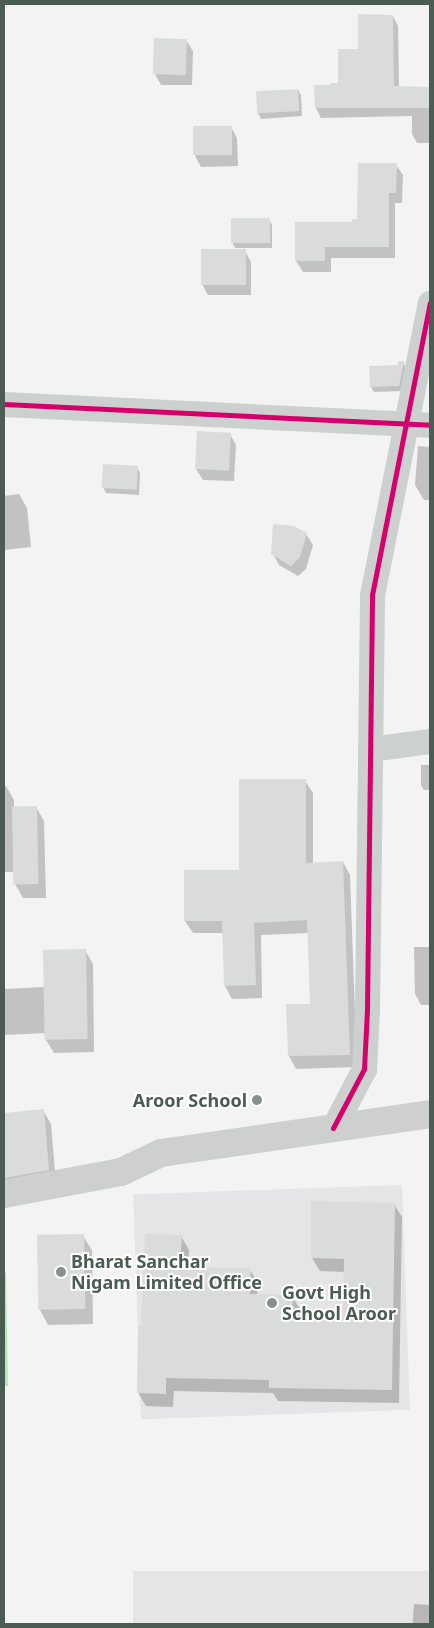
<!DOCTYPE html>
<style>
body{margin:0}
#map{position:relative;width:434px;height:1628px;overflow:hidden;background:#f3f3f3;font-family:"Noto Sans",sans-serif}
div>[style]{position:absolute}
.education>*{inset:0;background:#e5e4e6;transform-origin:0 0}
.water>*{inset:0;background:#b3e8bc}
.shadow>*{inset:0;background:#0003;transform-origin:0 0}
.building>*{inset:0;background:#dadcdb;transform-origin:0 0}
.street>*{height:25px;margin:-12.5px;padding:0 12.5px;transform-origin:12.5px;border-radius:12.5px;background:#ccd0ce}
.secondary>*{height:28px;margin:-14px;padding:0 14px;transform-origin:14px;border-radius:14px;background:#cdd0ce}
.cycleway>*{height:5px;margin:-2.5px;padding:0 2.5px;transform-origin:2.5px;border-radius:2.5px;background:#d6006c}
.dots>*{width:14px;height:14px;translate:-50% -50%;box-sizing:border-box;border:2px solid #fff;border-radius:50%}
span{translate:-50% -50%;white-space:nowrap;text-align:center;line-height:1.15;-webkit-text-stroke:4px #fff;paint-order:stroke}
.poi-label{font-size:18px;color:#4b5d53;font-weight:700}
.right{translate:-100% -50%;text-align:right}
.left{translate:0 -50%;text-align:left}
.frame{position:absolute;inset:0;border:5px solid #4b5d53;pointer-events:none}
</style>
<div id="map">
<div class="education">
<i style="left:402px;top:1185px;width:225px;height:269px;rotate:88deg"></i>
<i style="left:430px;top:1571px;width:53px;height:297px;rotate:90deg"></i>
</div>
<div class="water">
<i style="clip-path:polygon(4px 1273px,6px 1273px,8px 1386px,4px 1386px)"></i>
</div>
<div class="shadow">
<i style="clip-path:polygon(393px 16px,398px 26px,399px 87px,430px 88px,430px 143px,417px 143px,412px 134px,412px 116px,321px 118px,316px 108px,315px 87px,332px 87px,340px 84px,359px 50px)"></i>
<i style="clip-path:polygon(186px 40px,193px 51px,192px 85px,161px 85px,155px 74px)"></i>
<i style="clip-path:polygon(298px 90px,301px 95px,302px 116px,261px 119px,258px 113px)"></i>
<i style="clip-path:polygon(231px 127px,237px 138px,238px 166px,201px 167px,195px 156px)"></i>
<i style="clip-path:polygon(396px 165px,403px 175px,402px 203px,395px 203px,395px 258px,331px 258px,331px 272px,303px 272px,296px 261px,358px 220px)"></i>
<i style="clip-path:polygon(269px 219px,272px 225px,272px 248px,235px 248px,232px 242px)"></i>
<i style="clip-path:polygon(245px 251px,251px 262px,251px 295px,208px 295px,202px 284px)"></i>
<i style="clip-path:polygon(403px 362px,406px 368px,402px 391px,374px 392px,371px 387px)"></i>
<i style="clip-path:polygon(230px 434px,236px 445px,234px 481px,203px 480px,196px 469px)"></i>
<i style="clip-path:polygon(418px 446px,430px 447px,430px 500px,424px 500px,415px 485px)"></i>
<i style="clip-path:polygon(137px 467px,140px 473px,139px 495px,106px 493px,103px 487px)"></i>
<i style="clip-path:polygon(19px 494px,27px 508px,31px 547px,4px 550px,4px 496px)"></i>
<i style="clip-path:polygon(306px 534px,313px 545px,306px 569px,298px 576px,279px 565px,273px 554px)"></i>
<i style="clip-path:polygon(421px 765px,430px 765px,430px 790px,424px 790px,421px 785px)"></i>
<i style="clip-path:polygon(305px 781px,313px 793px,313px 864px,343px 862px,350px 875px,357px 1067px,296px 1069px,289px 1056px,288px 1006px,311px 1005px,309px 933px,261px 935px,262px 998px,232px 999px,225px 986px,224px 933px,193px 933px,185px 921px,240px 871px)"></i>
<i style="clip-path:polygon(4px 786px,6px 786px,14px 800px,14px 808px,36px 807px,44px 821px,46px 898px,23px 898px,15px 884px,15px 872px,4px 872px)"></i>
<i style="left:429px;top:859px;width:1px;height:22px"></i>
<i style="clip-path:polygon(414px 947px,430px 947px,430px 1005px,421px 1005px,415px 994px)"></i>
<i style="clip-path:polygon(85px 950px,93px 964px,94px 1052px,54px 1053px,46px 1040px,46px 1033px,4px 1035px,4px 989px,45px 987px)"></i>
<i style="clip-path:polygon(43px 1110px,51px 1124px,56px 1183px,4px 1195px,4px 1114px)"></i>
<i style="clip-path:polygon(394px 1204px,402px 1217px,399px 1403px,278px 1401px,273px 1393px,174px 1391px,173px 1407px,146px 1406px,138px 1393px,142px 1327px,181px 1236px,189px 1250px,188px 1269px,250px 1270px,258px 1283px,257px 1296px,292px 1296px,300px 1309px,300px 1318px,345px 1319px,345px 1272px,320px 1271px,312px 1258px)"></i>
<i style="clip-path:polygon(39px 1236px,83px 1236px,92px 1250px,93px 1324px,48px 1325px,40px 1310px)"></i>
<i style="left:414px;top:1604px;width:16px;height:20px;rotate:4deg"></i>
<i style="left:170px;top:1623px;width:30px;height:1px"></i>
</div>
<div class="building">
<i style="clip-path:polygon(358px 14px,393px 15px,394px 86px,430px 87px,430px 108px,315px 108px,314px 85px,330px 85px,330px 83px,338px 83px,338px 49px,358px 49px)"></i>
<i style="left:154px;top:38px;width:33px;height:36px;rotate:2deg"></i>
<i style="left:298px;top:89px;width:22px;height:42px;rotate:87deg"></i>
<i style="left:232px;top:126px;width:29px;height:39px;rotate:90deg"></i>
<i style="clip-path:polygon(358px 163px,397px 163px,396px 193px,389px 193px,389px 247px,325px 247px,325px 261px,295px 261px,295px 222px,352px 222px,352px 219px,357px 219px)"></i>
<i style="left:231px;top:218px;width:39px;height:25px"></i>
<i style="left:201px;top:249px;width:45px;height:36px"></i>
<i style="clip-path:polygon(398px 361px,404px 361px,399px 386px,370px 387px,369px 366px,398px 365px)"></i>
<i style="left:197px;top:431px;width:34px;height:38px;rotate:3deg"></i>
<i style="left:103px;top:464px;width:35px;height:24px;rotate:3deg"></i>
<i style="clip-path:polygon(273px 524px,294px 526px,307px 533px,300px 557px,291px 566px,271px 554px)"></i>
<i style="clip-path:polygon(239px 779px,306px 779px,306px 863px,343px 861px,350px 1055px,288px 1056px,286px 1004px,310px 1004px,307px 920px,254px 923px,256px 985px,224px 986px,222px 921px,184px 921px,184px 870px,239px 870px)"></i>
<i style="left:37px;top:806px;width:78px;height:25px;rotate:89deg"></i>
<i style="left:86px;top:949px;width:90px;height:43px;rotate:89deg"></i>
<i style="clip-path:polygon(44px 1109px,49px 1170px,4px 1178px,4px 1113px)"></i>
<i style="clip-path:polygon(311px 1201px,395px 1203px,392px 1390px,269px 1388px,269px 1380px,166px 1378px,166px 1394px,137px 1393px,138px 1326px,141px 1326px,145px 1234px,182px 1235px,180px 1267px,251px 1268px,250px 1294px,293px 1295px,292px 1317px,343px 1317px,344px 1259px,311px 1258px)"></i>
<i style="left:84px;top:1234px;width:75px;height:47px;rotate:89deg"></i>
</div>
<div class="street">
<i style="left:4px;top:404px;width:427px;rotate:2.8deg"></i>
<i style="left:370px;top:749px;width:61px;rotate:-7.6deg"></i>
<i style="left:333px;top:1128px;width:67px;rotate:-62.3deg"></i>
<i style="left:364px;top:1069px;width:60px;rotate:-87.1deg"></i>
<i style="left:367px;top:1009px;width:414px;rotate:-89.3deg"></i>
<i style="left:372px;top:595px;width:298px;rotate:-78.8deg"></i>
</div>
<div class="secondary">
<i style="left:4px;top:1194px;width:119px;rotate:-10.6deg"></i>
<i style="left:121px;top:1172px;width:44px;rotate:-25.4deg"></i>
<i style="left:161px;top:1153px;width:272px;rotate:-8.2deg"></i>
</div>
<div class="cycleway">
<i style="left:4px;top:404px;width:427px;rotate:2.8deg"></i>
<i style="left:333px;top:1128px;width:67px;rotate:-62.3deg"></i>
<i style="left:364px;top:1069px;width:60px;rotate:-87.1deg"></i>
<i style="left:367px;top:1009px;width:414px;rotate:-89.3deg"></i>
<i style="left:372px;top:595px;width:298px;rotate:-78.8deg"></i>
</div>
<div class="dots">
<i style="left:257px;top:1100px;background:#86928b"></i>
<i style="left:61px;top:1272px;background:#86928b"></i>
<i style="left:272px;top:1303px;background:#86928b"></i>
</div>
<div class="poi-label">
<span class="right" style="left:247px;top:1100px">Aroor School</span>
<span class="left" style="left:71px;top:1272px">Bharat Sanchar<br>Nigam Limited Office</span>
<span class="left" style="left:282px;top:1303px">Govt High<br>School Aroor</span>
</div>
<div class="frame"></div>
</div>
